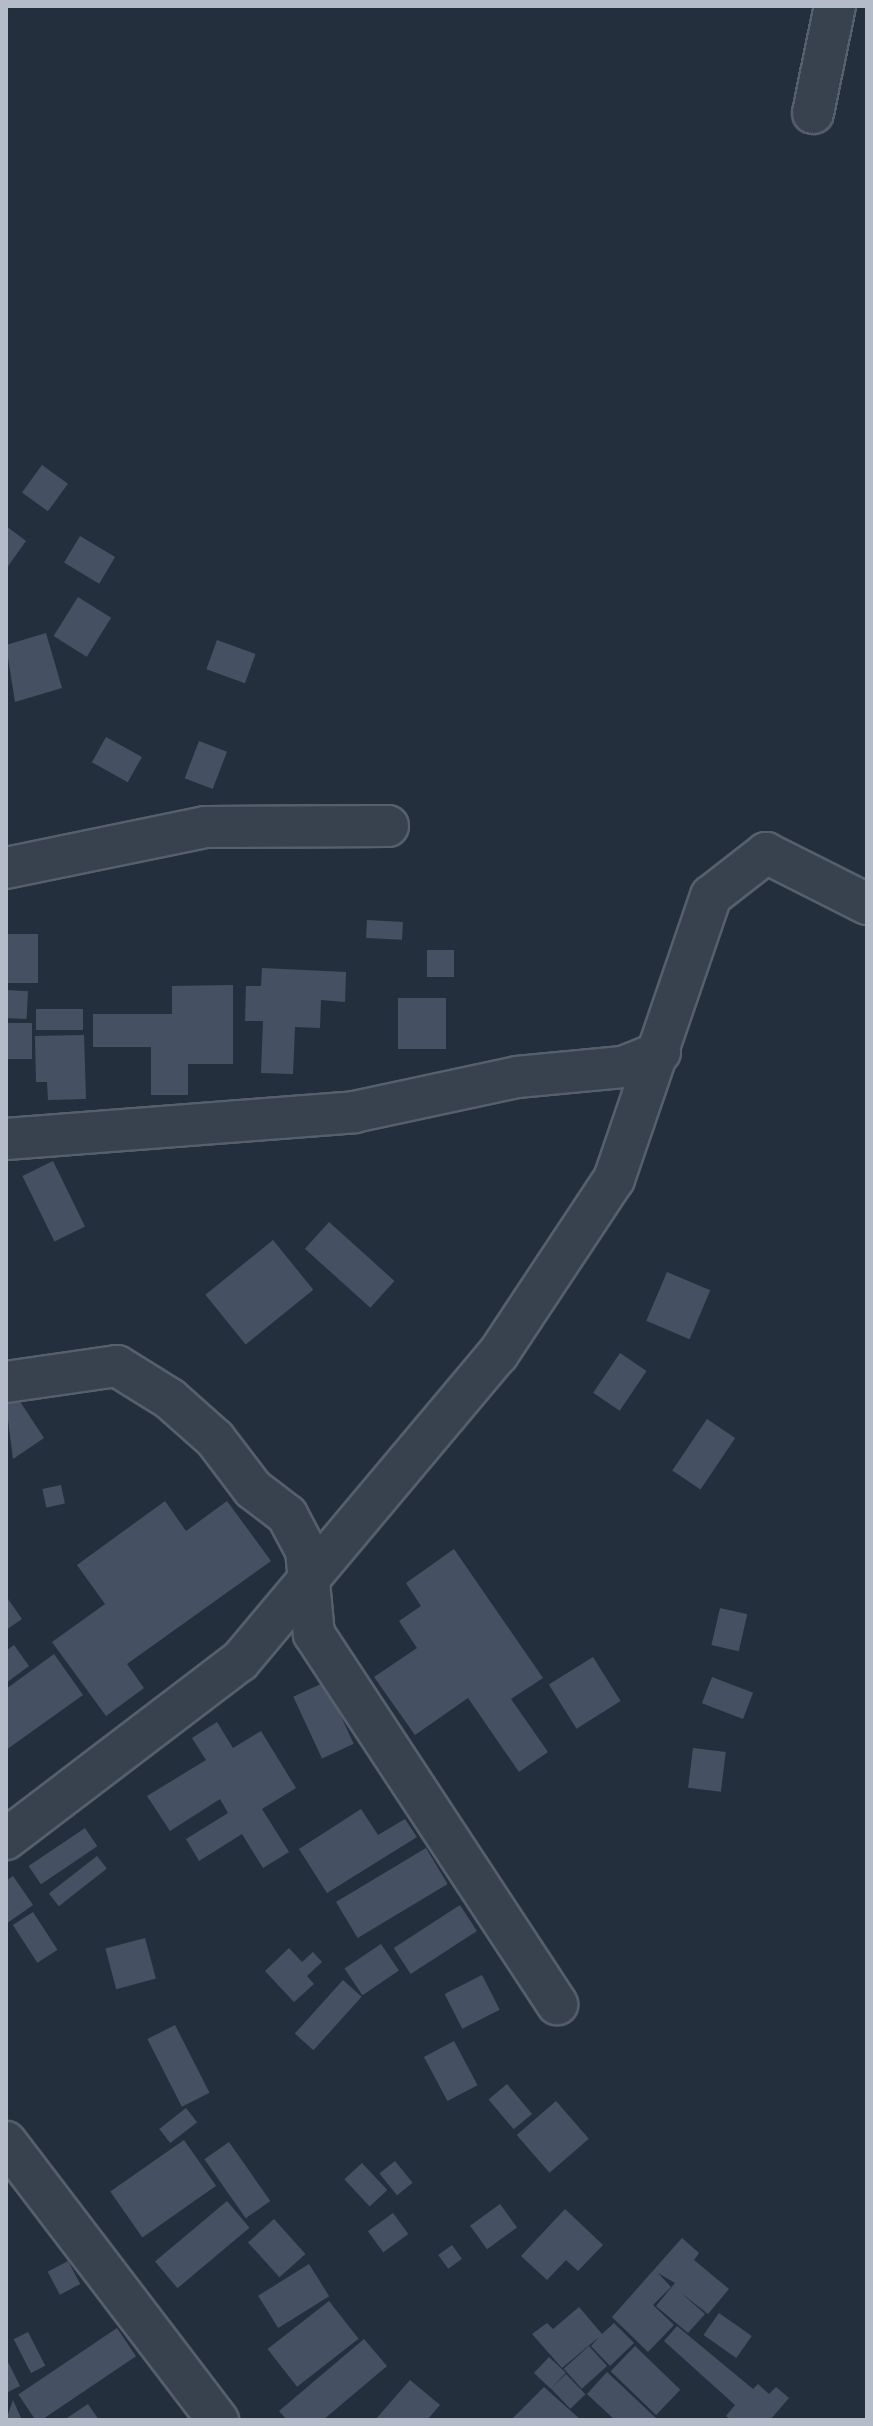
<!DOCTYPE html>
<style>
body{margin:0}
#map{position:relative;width:873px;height:2426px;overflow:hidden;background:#242f3e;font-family:"Golos Text",sans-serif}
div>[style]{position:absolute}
.building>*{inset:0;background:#455162;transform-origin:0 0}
.roads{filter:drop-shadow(2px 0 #565f6c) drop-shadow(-2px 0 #565f6c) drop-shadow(0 2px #565f6c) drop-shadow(0 -2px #565f6c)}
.street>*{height:40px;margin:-20px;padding:0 20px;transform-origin:20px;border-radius:20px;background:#38414e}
span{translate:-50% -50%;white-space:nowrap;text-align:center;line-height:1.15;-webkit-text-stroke:8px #1d2633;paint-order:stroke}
.frame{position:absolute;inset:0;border:8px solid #b4bcc9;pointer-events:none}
</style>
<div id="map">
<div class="building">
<i style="left:42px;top:465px;width:32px;height:34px;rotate:36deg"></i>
<i style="clip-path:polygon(6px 526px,26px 541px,6px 569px)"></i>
<i style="left:80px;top:536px;width:41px;height:31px;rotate:31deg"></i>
<i style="left:78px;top:597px;width:39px;height:46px;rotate:32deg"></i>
<i style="clip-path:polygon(46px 633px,62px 688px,15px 702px,6px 645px)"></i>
<i style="left:217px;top:640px;width:41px;height:31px;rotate:20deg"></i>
<i style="left:106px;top:737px;width:41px;height:29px;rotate:29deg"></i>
<i style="left:199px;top:741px;width:30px;height:40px;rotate:21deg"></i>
<i style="left:367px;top:920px;width:36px;height:18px;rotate:3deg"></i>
<i style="left:6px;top:934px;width:32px;height:49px"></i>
<i style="left:427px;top:950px;width:27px;height:27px"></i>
<i style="clip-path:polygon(262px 968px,346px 972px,345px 1002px,321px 1000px,320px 1028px,295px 1027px,293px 1074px,261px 1073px,263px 1021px,245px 1021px,246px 986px,261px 986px)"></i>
<i style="clip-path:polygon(233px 985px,233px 1064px,188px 1064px,188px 1095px,151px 1095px,151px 1047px,93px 1047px,93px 1014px,172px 1014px,172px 986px)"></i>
<i style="left:6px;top:990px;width:22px;height:28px;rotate:3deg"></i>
<i style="left:398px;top:998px;width:48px;height:51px"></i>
<i style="left:83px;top:1009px;width:21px;height:47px;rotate:90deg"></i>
<i style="left:6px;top:1023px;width:26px;height:36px"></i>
<i style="clip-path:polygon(84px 1035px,86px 1099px,48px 1100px,47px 1082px,36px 1082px,35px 1036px)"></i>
<i style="left:53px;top:1161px;width:73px;height:34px;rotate:64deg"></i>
<i style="left:329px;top:1222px;width:88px;height:36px;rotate:42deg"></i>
<i style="left:273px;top:1240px;width:64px;height:87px;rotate:51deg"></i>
<i style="left:667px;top:1272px;width:47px;height:53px;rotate:23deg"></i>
<i style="left:620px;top:1353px;width:32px;height:48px;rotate:34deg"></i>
<i style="clip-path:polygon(17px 1397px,44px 1438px,13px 1459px,6px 1404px)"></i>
<i style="left:707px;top:1419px;width:34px;height:62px;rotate:34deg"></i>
<i style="left:61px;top:1485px;width:19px;height:19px;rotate:78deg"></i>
<i style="clip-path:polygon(165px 1501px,186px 1531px,227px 1501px,271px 1561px,127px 1664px,144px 1688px,106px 1716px,52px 1642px,105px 1604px,77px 1565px)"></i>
<i style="clip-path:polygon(454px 1549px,543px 1678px,511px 1699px,548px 1752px,519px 1772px,468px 1698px,415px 1735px,374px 1677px,417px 1648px,399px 1621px,421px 1606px,406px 1583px)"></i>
<i style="clip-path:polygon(8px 1599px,22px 1619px,6px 1630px,6px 1600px)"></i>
<i style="left:720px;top:1608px;width:28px;height:38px;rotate:13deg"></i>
<i style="clip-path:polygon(14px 1645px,29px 1666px,6px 1683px,6px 1651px)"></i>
<i style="clip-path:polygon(54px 1654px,83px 1695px,6px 1750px,6px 1689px)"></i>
<i style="left:593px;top:1657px;width:52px;height:52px;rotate:58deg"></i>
<i style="left:712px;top:1677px;width:44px;height:28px;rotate:21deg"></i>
<i style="left:325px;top:1682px;width:68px;height:35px;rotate:65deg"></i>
<i style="clip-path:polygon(217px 1722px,233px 1748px,261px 1731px,296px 1788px,262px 1809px,289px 1852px,263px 1868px,242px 1834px,199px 1861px,186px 1839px,228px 1813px,220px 1799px,170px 1831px,147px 1796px,206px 1760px,192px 1738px)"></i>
<i style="left:693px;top:1748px;width:33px;height:40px;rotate:7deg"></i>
<i style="clip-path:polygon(361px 1809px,378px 1835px,405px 1819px,417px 1837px,327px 1893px,299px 1849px)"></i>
<i style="left:85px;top:1828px;width:22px;height:68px;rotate:56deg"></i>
<i style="left:426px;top:1848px;width:42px;height:105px;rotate:59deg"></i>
<i style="left:97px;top:1856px;width:16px;height:61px;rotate:52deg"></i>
<i style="clip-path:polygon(13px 1876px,33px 1905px,6px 1924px,6px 1881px)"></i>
<i style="left:460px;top:1905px;width:31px;height:79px;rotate:57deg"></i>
<i style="left:33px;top:1912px;width:45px;height:24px;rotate:57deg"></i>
<i style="left:145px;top:1938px;width:42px;height:41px;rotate:75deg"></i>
<i style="left:381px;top:1944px;width:32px;height:44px;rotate:56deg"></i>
<i style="clip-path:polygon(289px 1948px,302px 1962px,313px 1952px,322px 1962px,307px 1976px,314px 1984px,294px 2002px,265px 1971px)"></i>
<i style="left:482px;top:1975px;width:39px;height:42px;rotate:63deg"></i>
<i style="left:343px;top:1980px;width:25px;height:72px;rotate:42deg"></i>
<i style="left:175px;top:2025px;width:76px;height:31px;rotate:63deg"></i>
<i style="left:454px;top:2041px;width:50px;height:34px;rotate:62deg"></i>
<i style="left:507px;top:2084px;width:39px;height:24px;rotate:50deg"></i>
<i style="left:556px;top:2101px;width:50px;height:52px;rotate:49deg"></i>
<i style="left:186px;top:2108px;width:18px;height:34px;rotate:52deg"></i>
<i style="left:184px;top:2140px;width:56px;height:90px;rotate:55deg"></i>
<i style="left:229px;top:2142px;width:72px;height:30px;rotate:55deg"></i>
<i style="left:395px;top:2161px;width:28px;height:20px;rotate:51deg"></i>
<i style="left:362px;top:2163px;width:37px;height:24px;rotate:47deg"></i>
<i style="left:227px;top:2201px;width:35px;height:94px;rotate:50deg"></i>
<i style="left:500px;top:2204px;width:29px;height:37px;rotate:54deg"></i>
<i style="clip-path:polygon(565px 2209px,603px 2245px,578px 2271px,566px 2260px,547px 2280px,521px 2256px)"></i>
<i style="left:393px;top:2213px;width:26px;height:31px;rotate:54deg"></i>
<i style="left:274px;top:2219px;width:47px;height:35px;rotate:48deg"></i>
<i style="clip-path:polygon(682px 2238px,699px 2253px,694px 2260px,729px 2289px,708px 2314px,680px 2292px,705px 2314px,688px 2333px,656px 2306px,675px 2283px,658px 2273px,671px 2287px,653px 2305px,674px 2325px,648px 2352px,612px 2317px)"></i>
<i style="left:452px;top:2245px;width:17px;height:17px;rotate:54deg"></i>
<i style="left:68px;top:2261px;width:26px;height:23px;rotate:62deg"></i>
<i style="left:309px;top:2264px;width:38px;height:60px;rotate:58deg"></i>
<i style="left:329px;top:2301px;width:48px;height:78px;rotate:52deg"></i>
<i style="clip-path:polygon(579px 2307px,602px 2334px,614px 2323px,634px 2343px,610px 2366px,591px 2346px,599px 2337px,562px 2368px,532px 2334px,547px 2323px,553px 2329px)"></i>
<i style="left:719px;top:2313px;width:40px;height:27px;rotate:35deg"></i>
<i style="clip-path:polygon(677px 2326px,753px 2389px,758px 2384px,769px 2394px,776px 2387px,789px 2398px,770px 2420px,731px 2420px,726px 2416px,735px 2405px,664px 2341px)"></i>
<i style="left:117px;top:2328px;width:34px;height:119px;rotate:56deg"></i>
<i style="left:28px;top:2332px;width:38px;height:16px;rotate:63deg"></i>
<i style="clip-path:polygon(364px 2339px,387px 2366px,323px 2420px,287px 2420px,279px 2411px)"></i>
<i style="left:589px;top:2346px;width:27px;height:34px;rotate:48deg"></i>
<i style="left:635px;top:2346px;width:63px;height:35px;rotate:44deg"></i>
<i style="left:549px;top:2357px;width:23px;height:22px;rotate:43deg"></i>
<i style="clip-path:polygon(6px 2358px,20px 2386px,6px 2393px)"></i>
<i style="clip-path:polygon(607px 2372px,658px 2420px,615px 2420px,587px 2394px)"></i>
<i style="left:566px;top:2374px;width:28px;height:21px;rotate:46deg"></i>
<i style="clip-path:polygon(410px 2380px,440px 2405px,427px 2420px,375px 2420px)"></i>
<i style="clip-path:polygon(544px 2387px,581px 2420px,511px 2420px)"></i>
<i style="clip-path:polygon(13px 2400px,22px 2420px,6px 2420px)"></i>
<i style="clip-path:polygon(88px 2404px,99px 2420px,64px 2420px)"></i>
</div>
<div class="roads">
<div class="street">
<i style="left:813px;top:113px;width:109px;rotate:-78.4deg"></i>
<i style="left:6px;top:868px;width:203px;rotate:-11.6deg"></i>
<i style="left:205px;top:827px;width:183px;rotate:-0.3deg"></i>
<i style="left:6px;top:1139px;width:349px;rotate:-4.4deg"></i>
<i style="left:354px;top:1112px;width:167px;rotate:-12.1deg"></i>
<i style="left:517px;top:1077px;width:106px;rotate:-5.4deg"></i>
<i style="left:623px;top:1067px;width:40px;rotate:-22deg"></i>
<i style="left:6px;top:1382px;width:112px;rotate:-8.2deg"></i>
<i style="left:117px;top:1366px;width:62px;rotate:31.9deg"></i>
<i style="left:170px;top:1399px;width:60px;rotate:41.6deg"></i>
<i style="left:215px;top:1439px;width:63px;rotate:52.8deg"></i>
<i style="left:253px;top:1489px;width:43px;rotate:37.4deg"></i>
<i style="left:287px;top:1515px;width:40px;rotate:62deg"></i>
<i style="left:306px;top:1550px;width:84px;rotate:84.6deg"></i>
<i style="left:314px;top:1634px;width:443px;rotate:56.7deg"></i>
<i style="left:6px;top:1839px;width:294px;rotate:-37.3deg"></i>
<i style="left:240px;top:1661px;width:401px;rotate:-50deg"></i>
<i style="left:498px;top:1354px;width:210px;rotate:-56.5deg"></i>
<i style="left:614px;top:1179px;width:299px;rotate:-71.1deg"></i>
<i style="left:711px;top:896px;width:70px;rotate:-38deg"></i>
<i style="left:766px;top:853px;width:113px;rotate:26.8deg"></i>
<i style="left:6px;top:2142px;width:350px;rotate:52.7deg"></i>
</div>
</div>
<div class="frame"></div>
</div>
